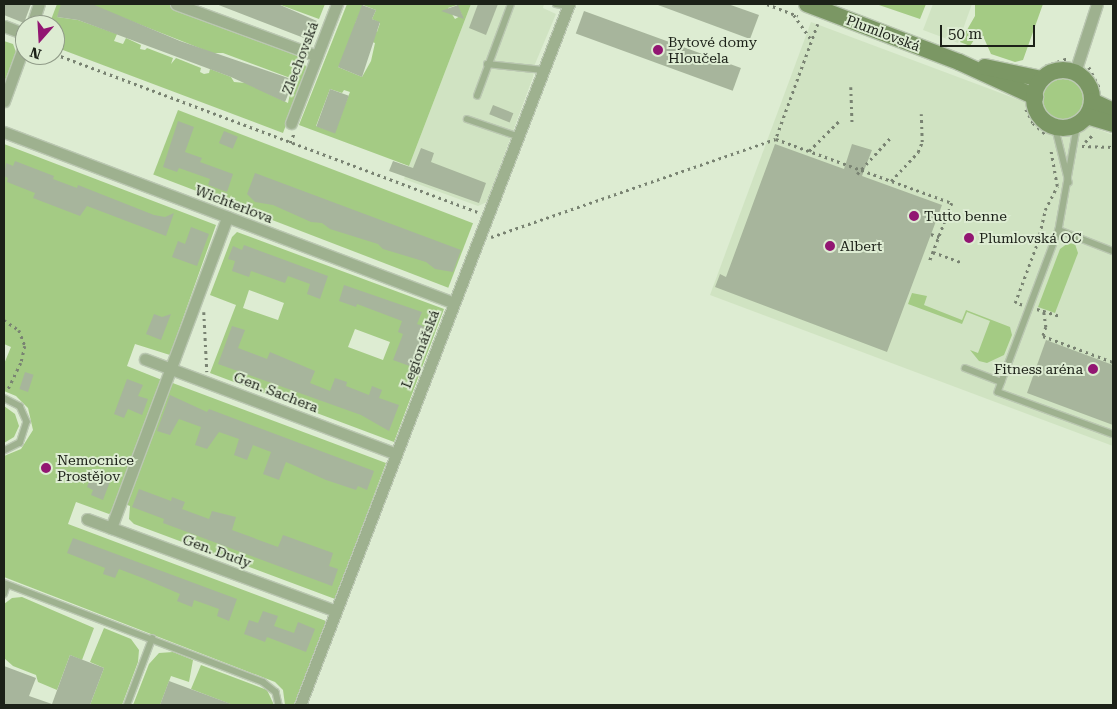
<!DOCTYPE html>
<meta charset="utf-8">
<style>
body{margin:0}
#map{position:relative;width:1117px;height:709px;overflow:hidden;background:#ddecd2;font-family:"Roboto Serif",serif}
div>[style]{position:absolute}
.built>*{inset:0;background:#d0e3c2}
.green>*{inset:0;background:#a4cb84;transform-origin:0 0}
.round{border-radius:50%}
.building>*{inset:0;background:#a7b59c;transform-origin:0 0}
.path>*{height:2.5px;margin-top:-1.25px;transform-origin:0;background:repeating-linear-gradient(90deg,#798372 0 2.5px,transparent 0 6.5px)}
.roads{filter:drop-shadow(1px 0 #bac7b1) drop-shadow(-1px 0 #bac7b1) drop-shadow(0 1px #bac7b1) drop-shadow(0 -1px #bac7b1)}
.service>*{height:5.5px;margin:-2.75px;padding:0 2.75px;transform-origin:2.75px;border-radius:2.75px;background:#9eb18f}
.minor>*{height:11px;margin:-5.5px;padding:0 5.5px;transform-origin:5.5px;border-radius:5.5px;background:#9eb18f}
.secondary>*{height:16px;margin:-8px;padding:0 8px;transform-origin:8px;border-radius:8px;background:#7b9764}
.secondary>.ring{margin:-8px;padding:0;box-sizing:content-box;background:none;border:16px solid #7b9764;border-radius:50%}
.dots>*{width:14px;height:14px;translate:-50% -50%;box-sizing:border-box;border:2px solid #ddecd2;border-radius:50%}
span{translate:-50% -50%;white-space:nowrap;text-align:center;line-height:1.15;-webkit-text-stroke:4px #ddecd2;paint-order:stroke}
.street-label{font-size:14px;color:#1c2118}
.poi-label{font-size:14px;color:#1c2118}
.left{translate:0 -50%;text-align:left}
.right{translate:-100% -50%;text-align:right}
.frame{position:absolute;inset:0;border:5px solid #1c2118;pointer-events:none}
.north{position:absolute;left:15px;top:15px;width:50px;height:50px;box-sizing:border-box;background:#ddecd2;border:1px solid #909b88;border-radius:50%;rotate:199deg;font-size:14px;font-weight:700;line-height:20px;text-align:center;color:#1c2118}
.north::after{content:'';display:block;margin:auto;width:18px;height:22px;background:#921672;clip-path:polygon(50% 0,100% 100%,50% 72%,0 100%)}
.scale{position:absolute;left:940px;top:25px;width:95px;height:22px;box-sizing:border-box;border:2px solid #1c2118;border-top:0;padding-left:6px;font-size:15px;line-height:18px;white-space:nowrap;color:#1c2118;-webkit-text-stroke:4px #ddecd2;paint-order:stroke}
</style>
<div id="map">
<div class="built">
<i style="clip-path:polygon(471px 4px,544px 4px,543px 8px,556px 14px,535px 64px,533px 77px,487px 202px,478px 206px,404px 179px)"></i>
<i style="clip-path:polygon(933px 4px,972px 4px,958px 43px,923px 30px)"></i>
<i style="clip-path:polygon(811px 22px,1113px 135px,1113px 446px,710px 295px)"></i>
</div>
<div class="green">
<i style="clip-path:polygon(57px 4px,64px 4px,57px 17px,78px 20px,117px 34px,114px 41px,123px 44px,126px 38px,141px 45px,140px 49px,145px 50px,147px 48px,173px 58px,171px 64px,176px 58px,201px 68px,200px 72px,204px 74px,209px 73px,210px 69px,231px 77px,234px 82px,246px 83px,288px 103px,293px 79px,223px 53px,212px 53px,88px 4px,167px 4px,300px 54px,307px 69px,283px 133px,55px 47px,55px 25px,49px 25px)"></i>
<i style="clip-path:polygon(278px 4px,325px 4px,319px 19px)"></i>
<i style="clip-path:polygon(evenodd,347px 4px,471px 4px,409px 166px,299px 125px,347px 4px,363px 5px,376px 10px,372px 19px,380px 23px,377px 32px,355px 24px,363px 5px,347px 4px,457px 5px,462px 15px,455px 19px,448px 8px,457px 5px,347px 4px,359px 37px,375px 43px,371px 61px,362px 77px,338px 67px,359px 37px,347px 4px,330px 89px,342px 93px,344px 90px,350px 92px,334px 132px,316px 126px,330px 89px)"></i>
<i style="clip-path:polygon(876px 4px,926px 4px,920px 19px)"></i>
<i style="clip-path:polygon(975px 4px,1043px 4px,1023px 60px,1015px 62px,991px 54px,983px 36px,976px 37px,970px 46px,960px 42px,975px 16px)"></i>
<i style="clip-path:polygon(4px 41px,13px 44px,16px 52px,4px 83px)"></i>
<i class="round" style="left:1043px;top:79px;width:40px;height:40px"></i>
<i style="left:178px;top:110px;width:316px;height:69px;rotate:21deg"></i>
<i style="clip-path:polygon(4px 144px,216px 225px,170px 355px,135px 344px,127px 366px,162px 380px,112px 512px,109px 514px,76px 502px,68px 524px,326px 621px,295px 705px,285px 705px,283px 690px,275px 682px,4px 577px,4px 456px,21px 449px,33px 430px,28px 408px,16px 396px,4px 391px,4px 364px,11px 347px,4px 344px)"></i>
<i style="clip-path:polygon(evenodd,237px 232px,444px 309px,394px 442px,210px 373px,236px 305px,210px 295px,232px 237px,237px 232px,249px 290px,284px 303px,278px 320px,243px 308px,249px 290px,237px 232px,355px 329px,390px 342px,383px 360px,348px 347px,355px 329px)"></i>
<i style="clip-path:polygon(1068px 243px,1075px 244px,1078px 253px,1055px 313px,1038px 307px,1060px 249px)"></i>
<i style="clip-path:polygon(912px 293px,927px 296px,924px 305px,962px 320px,966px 310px,1010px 327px,1012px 335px,1004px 355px,987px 363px,979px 361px,970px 350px,978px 353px,990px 321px,967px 312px,962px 324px,908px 304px)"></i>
<i style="clip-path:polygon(170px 382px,386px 463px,335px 599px,134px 524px,129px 519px,130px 506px,125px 504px)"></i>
<i style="clip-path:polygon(4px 406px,15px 414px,19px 426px,14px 437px,4px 443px)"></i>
<i style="clip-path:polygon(22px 597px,94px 628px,82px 660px,70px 655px,57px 690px,38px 682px,36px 675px,13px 666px,4px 658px,4px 604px,12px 598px)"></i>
<i style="clip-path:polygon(104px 628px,131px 639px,139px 650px,138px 662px,122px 705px,90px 705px,104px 668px,90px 662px)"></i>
<i style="clip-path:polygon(173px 652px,193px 660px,189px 682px,171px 676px,160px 705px,133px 705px,149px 664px,159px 653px)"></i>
<i style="clip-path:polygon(201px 665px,267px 690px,274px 705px,233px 705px,191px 689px)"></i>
</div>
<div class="building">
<i style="clip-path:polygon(4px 4px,31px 4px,24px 23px,4px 15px)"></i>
<i style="clip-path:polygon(61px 4px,92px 4px,180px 41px,294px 80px,285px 102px,231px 77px,78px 20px,57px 17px)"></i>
<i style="clip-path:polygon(216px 4px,278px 4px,317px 21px,311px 37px,305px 34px,304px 38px)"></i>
<i style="clip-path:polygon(478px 4px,498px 4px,486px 35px,469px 28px)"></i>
<i style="clip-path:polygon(728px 4px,759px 15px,750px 39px,658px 5px)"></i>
<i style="clip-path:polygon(362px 5px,376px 10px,372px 19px,380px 22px,362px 77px,338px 67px)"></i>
<i style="clip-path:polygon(458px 5px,464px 19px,441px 11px)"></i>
<i style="left:584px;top:11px;width:167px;height:24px;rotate:20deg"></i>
<i style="left:330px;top:89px;width:20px;height:40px;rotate:20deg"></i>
<i style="left:493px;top:105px;width:22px;height:10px;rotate:22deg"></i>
<i style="clip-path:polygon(178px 121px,194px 127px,185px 152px,202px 158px,200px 162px,233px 174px,227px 192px,208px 185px,210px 179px,179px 168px,177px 172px,163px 167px)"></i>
<i style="left:224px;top:131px;width:15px;height:13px;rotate:23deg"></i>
<i style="clip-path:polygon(775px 144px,844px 169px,852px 144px,872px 150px,862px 176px,942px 205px,887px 352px,715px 287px,720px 274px,726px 277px)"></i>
<i style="clip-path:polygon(421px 148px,434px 153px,431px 162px,486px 183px,479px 203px,389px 171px,393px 161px,413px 168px)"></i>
<i style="clip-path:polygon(15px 161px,54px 176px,53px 179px,77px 188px,78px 185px,154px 215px,165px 217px,174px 213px,166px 236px,87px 206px,80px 216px,33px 198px,35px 193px,7px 182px,8px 178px,4px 176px,6px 163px,13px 166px)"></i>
<i style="clip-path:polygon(255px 173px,461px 250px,453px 272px,435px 269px,426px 262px,383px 249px,378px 244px,330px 229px,322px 223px,311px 222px,273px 205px,255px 202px,247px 194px)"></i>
<i style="clip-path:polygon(191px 227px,209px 234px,197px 266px,172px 257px,178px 241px,185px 244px)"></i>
<i style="clip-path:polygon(244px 245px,328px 276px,320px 299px,307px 294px,310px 284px,288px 276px,285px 283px,251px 271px,249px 277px,232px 271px,235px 261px,228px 259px,233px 246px,242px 250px)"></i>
<i style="clip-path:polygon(344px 285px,422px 312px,417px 324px,429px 328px,415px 368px,393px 360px,403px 334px,398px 332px,402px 321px,357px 304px,356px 307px,339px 301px)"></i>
<i style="clip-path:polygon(154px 314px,162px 317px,171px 314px,161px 340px,146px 334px)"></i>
<i style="clip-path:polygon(232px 326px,245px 330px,238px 348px,267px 359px,270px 352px,315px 371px,310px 383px,330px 391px,335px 378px,347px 382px,346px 386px,369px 395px,372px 386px,382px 390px,379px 398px,399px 405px,389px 431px,361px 415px,218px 364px)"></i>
<i style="clip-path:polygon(1046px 340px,1113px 365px,1113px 425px,1027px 393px)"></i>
<i style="left:25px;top:372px;width:9px;height:18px;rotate:18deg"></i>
<i style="clip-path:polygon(127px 379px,143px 385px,138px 396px,148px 399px,142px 415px,128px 409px,124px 418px,114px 414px)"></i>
<i style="clip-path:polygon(170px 395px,207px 412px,209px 409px,374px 471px,367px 490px,358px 486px,356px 490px,326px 480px,286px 462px,279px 480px,263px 474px,271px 452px,253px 445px,247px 460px,234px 455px,239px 439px,219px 432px,207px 449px,195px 445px,201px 427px,179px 419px,170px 435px,157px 431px)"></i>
<i style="clip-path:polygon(99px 474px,111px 479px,103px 500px,91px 495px,93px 490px,87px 487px,91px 476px,97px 478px)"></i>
<i style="clip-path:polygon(139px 489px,171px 501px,172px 497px,185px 502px,182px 509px,209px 519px,212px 511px,236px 517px,232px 530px,278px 547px,283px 535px,333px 553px,329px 566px,338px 569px,332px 586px,163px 523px,164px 519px,132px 507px)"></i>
<i style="clip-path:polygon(73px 538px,237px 599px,229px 621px,217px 616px,219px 609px,194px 600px,192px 607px,177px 601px,180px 594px,145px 579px,119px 569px,115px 578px,103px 574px,105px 568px,67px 553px)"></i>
<i style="clip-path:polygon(263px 611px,278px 616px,274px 626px,294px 633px,298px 622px,315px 629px,306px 652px,267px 637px,265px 642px,244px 634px,249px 620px,258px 623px)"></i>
<i style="clip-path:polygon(70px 655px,104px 668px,90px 705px,4px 705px,4px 666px,36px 678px,29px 696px,52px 704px)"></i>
<i style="clip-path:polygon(169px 681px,231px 704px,231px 705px,160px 705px)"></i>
</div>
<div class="path">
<i style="left:767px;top:4px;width:33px;rotate:21deg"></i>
<i style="left:794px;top:15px;width:29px;rotate:55deg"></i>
<i style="left:818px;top:24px;width:122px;rotate:110.1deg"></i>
<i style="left:776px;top:139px;width:187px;rotate:20deg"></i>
<i style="left:952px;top:203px;width:64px;rotate:111deg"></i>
<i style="left:55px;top:54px;width:451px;rotate:20.5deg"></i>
<i style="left:1045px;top:66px;width:24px;rotate:-19deg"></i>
<i style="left:1089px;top:67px;width:25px;rotate:63deg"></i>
<i style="left:851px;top:87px;width:36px;rotate:88deg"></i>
<i style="left:1026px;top:109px;width:16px;rotate:63deg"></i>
<i style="left:1033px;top:123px;width:18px;rotate:41deg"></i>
<i style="left:1085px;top:142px;width:13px;rotate:-42deg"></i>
<i style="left:290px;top:143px;width:11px;rotate:-68deg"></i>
<i style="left:1082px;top:146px;width:31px;rotate:2deg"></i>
<i style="left:809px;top:151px;width:45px;rotate:-45deg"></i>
<i style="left:857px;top:174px;width:50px;rotate:-47.4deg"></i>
<i style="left:891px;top:181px;width:40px;rotate:-47deg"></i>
<i style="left:918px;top:152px;width:11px;rotate:-68deg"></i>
<i style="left:922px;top:142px;width:28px;rotate:-92deg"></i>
<i style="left:931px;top:234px;width:9px;rotate:21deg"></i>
<i style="left:491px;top:237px;width:301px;rotate:-19deg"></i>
<i style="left:933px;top:252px;width:29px;rotate:20deg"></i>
<i style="left:1022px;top:305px;width:7px;rotate:-164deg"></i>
<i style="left:1015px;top:303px;width:66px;rotate:-69.6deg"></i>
<i style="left:1038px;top:241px;width:32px;rotate:-77deg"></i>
<i style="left:1045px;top:210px;width:27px;rotate:-63deg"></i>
<i style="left:1057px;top:186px;width:35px;rotate:-100deg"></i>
<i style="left:1037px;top:309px;width:24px;rotate:17deg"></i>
<i style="left:204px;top:312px;width:60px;rotate:87.1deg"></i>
<i style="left:1044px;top:312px;width:15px;rotate:82deg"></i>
<i style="left:1046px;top:327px;width:9px;rotate:108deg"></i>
<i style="left:1043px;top:336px;width:75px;rotate:20.4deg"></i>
<i style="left:4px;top:320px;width:18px;rotate:34deg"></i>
<i style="left:19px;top:330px;width:17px;rotate:69deg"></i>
<i style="left:25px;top:346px;width:17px;rotate:103deg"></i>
<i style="left:21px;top:363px;width:30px;rotate:116deg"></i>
</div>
<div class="roads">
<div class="service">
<i style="left:556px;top:4px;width:12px;rotate:9deg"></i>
<i style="left:487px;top:64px;width:56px;rotate:6.1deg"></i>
<i style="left:477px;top:96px;width:98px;rotate:-69.7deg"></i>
<i style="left:467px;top:119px;width:53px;rotate:18.8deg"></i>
<i style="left:1078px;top:123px;width:109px;rotate:100.1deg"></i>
<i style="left:1059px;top:230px;width:173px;rotate:110.6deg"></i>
<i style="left:998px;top:392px;width:122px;rotate:20.1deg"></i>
<i style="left:1055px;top:126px;width:58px;rotate:76deg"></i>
<i style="left:1059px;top:230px;width:58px;rotate:21.3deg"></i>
<i style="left:965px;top:368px;width:39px;rotate:21deg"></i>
<i style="left:4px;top:398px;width:18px;rotate:27deg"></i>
<i style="left:20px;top:406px;width:17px;rotate:66deg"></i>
<i style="left:27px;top:422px;width:22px;rotate:108deg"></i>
<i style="left:20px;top:443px;width:18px;rotate:153deg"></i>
<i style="left:4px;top:583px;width:277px;rotate:20.9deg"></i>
<i style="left:263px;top:682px;width:16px;rotate:38deg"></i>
<i style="left:276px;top:692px;width:13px;rotate:77deg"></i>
<i style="left:4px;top:594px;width:9px;rotate:-72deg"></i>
<i style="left:127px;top:705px;width:71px;rotate:-69.3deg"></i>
</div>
<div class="minor">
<i style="left:176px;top:4px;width:150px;rotate:20.2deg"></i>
<i style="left:32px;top:25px;width:22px;rotate:-72deg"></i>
<i style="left:4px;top:26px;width:22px;rotate:21deg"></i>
<i style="left:1075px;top:72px;width:71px;rotate:-72.1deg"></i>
<i style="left:4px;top:101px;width:62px;rotate:-70.1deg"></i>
<i style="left:291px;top:123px;width:128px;rotate:-68.9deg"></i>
<i style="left:4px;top:132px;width:480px;rotate:20.8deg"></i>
<i style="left:145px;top:359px;width:268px;rotate:20.7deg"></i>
<i style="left:87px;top:519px;width:265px;rotate:20.3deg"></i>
<i style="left:111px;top:528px;width:332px;rotate:-69.5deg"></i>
<i style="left:300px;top:705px;width:751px;rotate:-69.01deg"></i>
</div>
<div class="secondary">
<i style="left:807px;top:4px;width:163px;rotate:20.9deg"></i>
<i style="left:959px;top:62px;width:84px;rotate:24.7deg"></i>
<i style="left:985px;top:67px;width:58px;rotate:11.9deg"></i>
<i class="ring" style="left:1034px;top:70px;width:42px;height:42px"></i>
<i style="left:1092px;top:101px;width:23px;rotate:25deg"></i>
<i style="left:1087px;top:116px;width:27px;rotate:17deg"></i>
</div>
</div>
<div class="dots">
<i style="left:658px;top:50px;background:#921672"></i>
<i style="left:914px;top:216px;background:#921672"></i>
<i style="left:969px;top:238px;background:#921672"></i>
<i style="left:830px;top:246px;background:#921672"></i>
<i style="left:1093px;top:369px;background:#921672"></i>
<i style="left:46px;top:468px;background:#921672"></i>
</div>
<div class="street-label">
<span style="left:883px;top:33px;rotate:21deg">Plumlovská</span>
<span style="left:300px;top:58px;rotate:-69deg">Zlechovská</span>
<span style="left:234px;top:204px;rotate:21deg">Wichterlova</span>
<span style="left:420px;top:349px;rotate:-69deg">Legionářská</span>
<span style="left:276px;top:392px;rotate:21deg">Gen. Sachera</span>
<span style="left:217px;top:551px;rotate:20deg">Gen. Dudy</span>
</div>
<div class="poi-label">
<span class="left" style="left:668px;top:50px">Bytové domy<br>Hloučela</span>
<span class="left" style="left:924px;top:216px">Tutto benne</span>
<span class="left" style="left:979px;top:238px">Plumlovská OC</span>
<span class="left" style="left:840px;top:246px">Albert</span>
<span class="right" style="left:1083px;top:369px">Fitness aréna</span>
<span class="left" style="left:57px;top:468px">Nemocnice<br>Prostějov</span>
</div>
<div class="frame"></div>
<div class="north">N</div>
<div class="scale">50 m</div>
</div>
